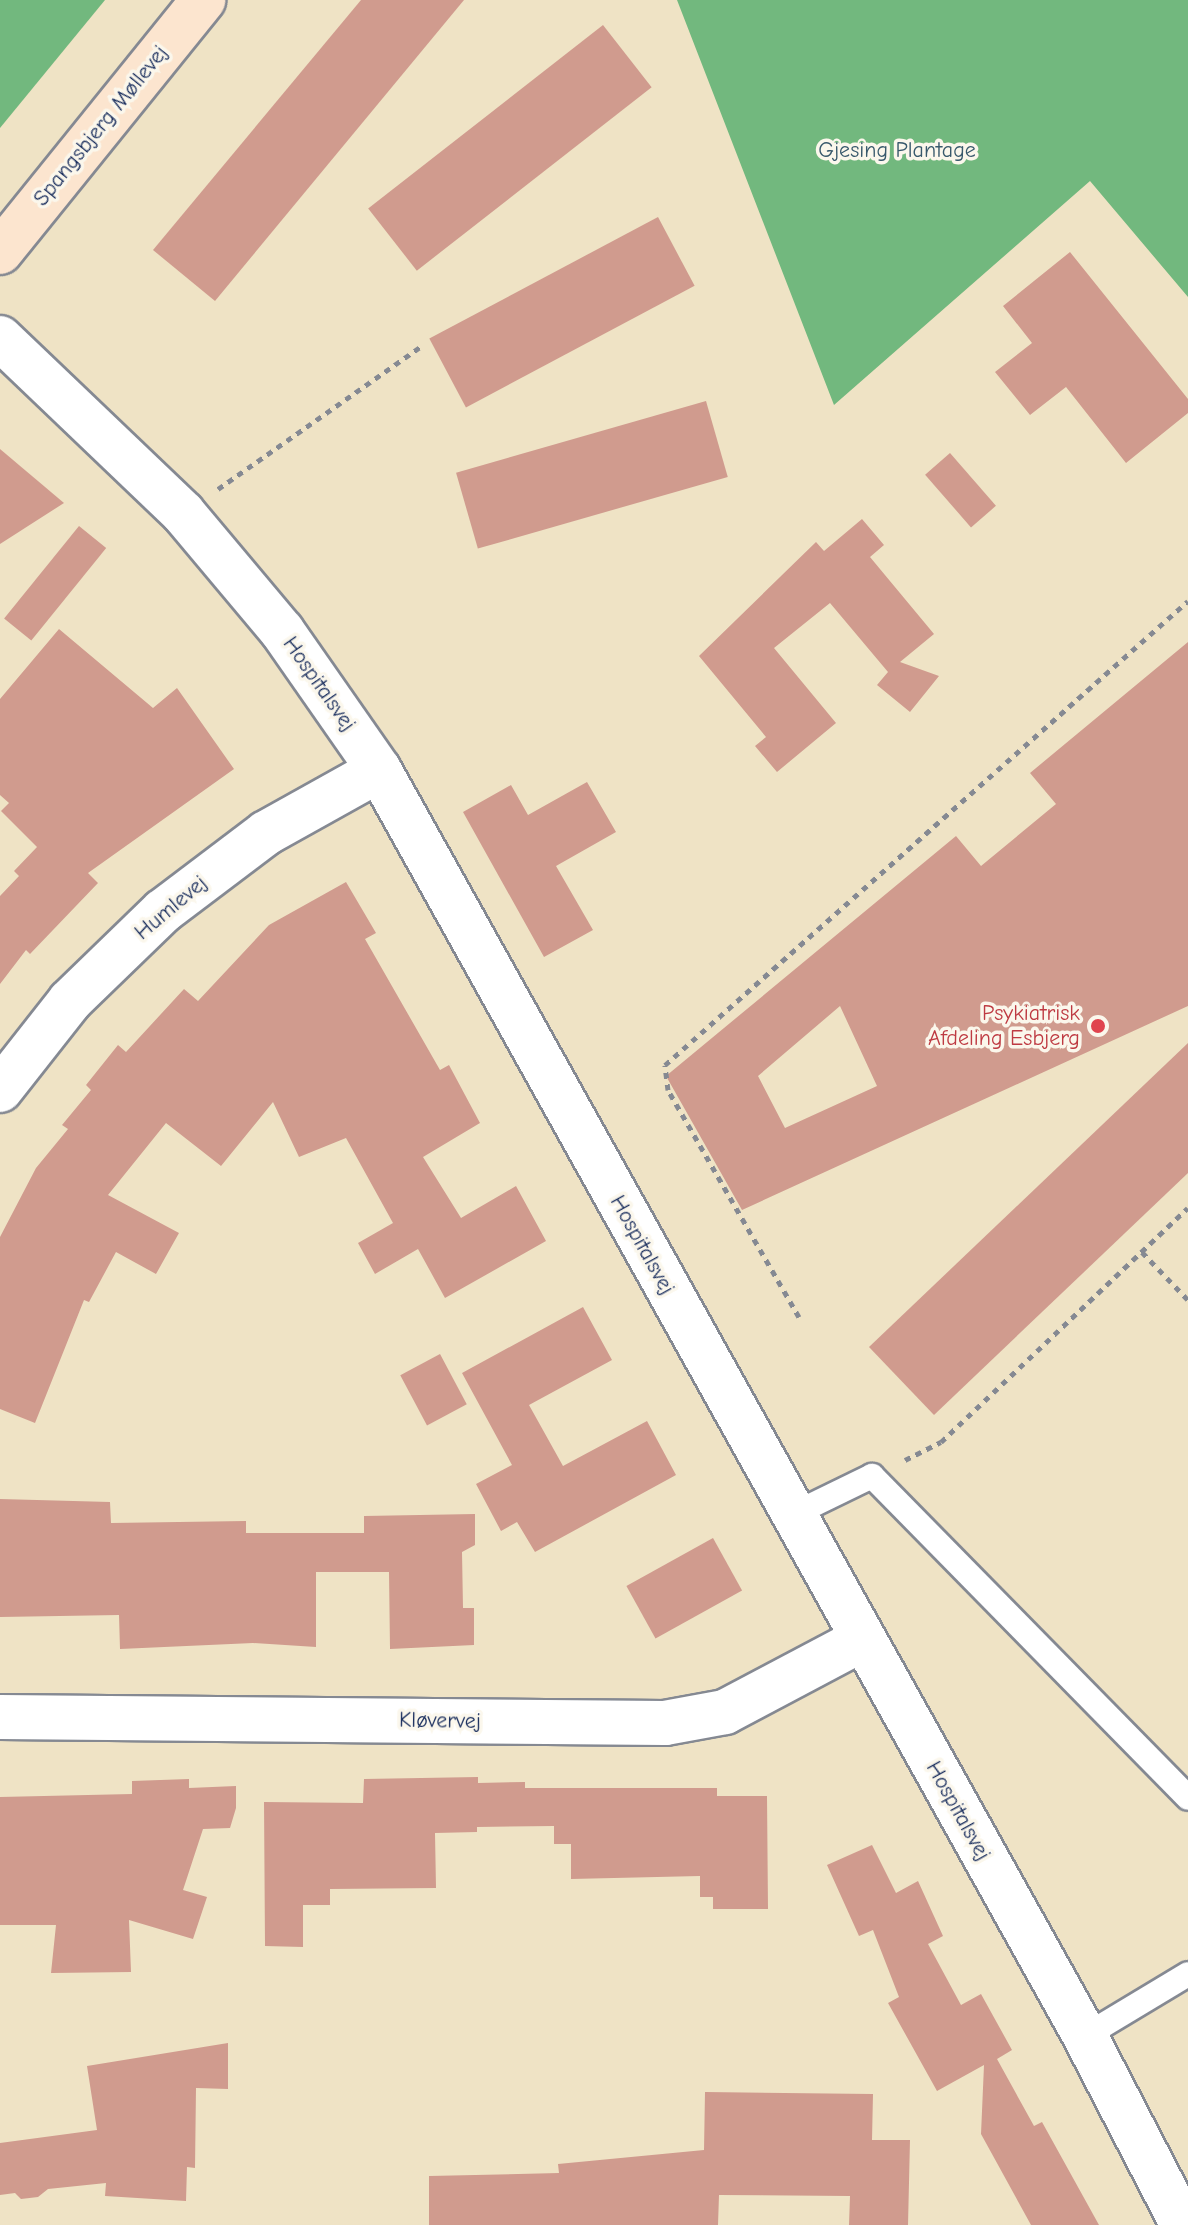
<!DOCTYPE html>
<meta charset="utf-8">
<style>
body{margin:0}
#map{position:relative;width:1188px;height:2225px;overflow:hidden;background:#efe3c5;font-family:"Comic Neue",sans-serif}
div>[style]{position:absolute}
.forest>*{inset:0;background:#72b87e}
.building>*{inset:0;background:#d09b8e;transform-origin:0 0}
.path>*{height:5px;margin-top:-2.5px;transform-origin:0;background:repeating-linear-gradient(90deg,#858992 0 6px,transparent 0 12px)}
.roads{filter:drop-shadow(2px 0 #858992) drop-shadow(-2px 0 #858992) drop-shadow(0 2px #858992) drop-shadow(0 -2px #858992)}
.lane>*{height:24px;margin:-12px;padding:0 12px;transform-origin:12px;border-radius:12px;background:#fff}
.street>*{height:44px;margin:-22px;padding:0 22px;transform-origin:22px;border-radius:22px;background:#fff}
.secondary>*{height:44px;margin:-22px;padding:0 22px;transform-origin:22px;border-radius:22px;background:#fce5cf}
.dots>*{width:22px;height:22px;translate:-50% -50%;box-sizing:border-box;border:4px solid #fbf7ec;border-radius:50%}
span{translate:-50% -50%;white-space:nowrap;text-align:center;line-height:1.15;-webkit-text-stroke:7px #fbf7ec;paint-order:stroke}
.street-label{font-size:22px;color:#1b2f5e}
.park-label{font-size:22px;color:#38596c}
.health-label{font-size:22px;color:#be3a42}
.right{translate:-100% -50%;text-align:right}
</style>
<div id="map">
<div class="forest">
<i style="clip-path:polygon(0 0,105px 0,0 128px)"></i>
<i style="clip-path:polygon(677px 0,1188px 0,1188px 297px,1090px 181px,834px 405px)"></i>
</div>
<div class="building">
<i style="clip-path:polygon(361px 0,464px 0,215px 301px,153px 250px)"></i>
<i style="left:603px;top:25px;width:79px;height:298px;rotate:52deg"></i>
<i style="left:658px;top:217px;width:78px;height:259px;rotate:62deg"></i>
<i style="clip-path:polygon(1070px 252px,1188px 399px,1188px 413px,1126px 463px,1066px 387px,1030px 415px,995px 372px,1032px 343px,1003px 306px)"></i>
<i style="left:706px;top:401px;width:79px;height:260px;rotate:74deg"></i>
<i style="clip-path:polygon(0 449px,64px 503px,0 544px)"></i>
<i style="left:950px;top:453px;width:70px;height:33px;rotate:49deg"></i>
<i style="clip-path:polygon(862px 519px,884px 545px,870px 557px,934px 634px,900px 662px,939px 676px,910px 712px,877px 685px,888px 672px,830px 603px,774px 648px,836px 723px,777px 772px,755px 746px,766px 737px,699px 656px,816px 542px,824px 551px)"></i>
<i style="left:79px;top:526px;width:35px;height:119px;rotate:39deg"></i>
<i style="clip-path:polygon(59px 629px,153px 708px,177px 688px,234px 769px,88px 873px,98px 883px,30px 954px,26px 950px,0 984px,0 896px,19px 876px,14px 871px,37px 847px,1px 811px,9px 803px,0 795px,0 699px)"></i>
<i style="clip-path:polygon(evenodd,1188px 642px,1188px 1006px,742px 1210px,666px 1076px,956px 836px,981px 866px,1056px 804px,1030px 773px,1188px 642px,840px 1006px,877px 1086px,785px 1128px,758px 1076px,840px 1006px)"></i>
<i style="clip-path:polygon(587px 782px,616px 832px,556px 866px,593px 930px,544px 957px,463px 812px,511px 785px,528px 815px)"></i>
<i style="clip-path:polygon(346px 882px,376px 933px,365px 939px,440px 1070px,449px 1065px,480px 1123px,423px 1157px,461px 1218px,516px 1186px,546px 1241px,445px 1298px,418px 1249px,375px 1274px,358px 1243px,393px 1223px,346px 1138px,299px 1157px,273px 1102px,221px 1166px,166px 1123px,108px 1195px,179px 1233px,156px 1274px,116px 1252px,89px 1302px,84px 1300px,35px 1423px,0 1409px,0 1237px,36px 1168px,68px 1129px,62px 1125px,91px 1090px,86px 1085px,118px 1045px,126px 1052px,184px 989px,198px 1001px,269px 925px)"></i>
<i style="clip-path:polygon(1188px 1043px,1188px 1173px,934px 1415px,869px 1347px)"></i>
<i style="clip-path:polygon(583px 1307px,612px 1360px,529px 1405px,563px 1466px,647px 1421px,676px 1475px,535px 1552px,517px 1522px,501px 1531px,476px 1484px,512px 1465px,462px 1373px)"></i>
<i style="left:440px;top:1354px;width:57px;height:45px;rotate:62deg"></i>
<i style="clip-path:polygon(0 1499px,110px 1502px,111px 1523px,246px 1521px,246px 1533px,364px 1533px,364px 1516px,475px 1514px,475px 1545px,462px 1552px,463px 1608px,474px 1608px,474px 1645px,390px 1649px,389px 1572px,316px 1572px,316px 1647px,253px 1643px,120px 1649px,119px 1615px,0 1617px)"></i>
<i style="left:713px;top:1538px;width:60px;height:99px;rotate:61deg"></i>
<i style="clip-path:polygon(478px 1777px,478px 1783px,525px 1782px,525px 1788px,717px 1788px,717px 1796px,767px 1796px,768px 1909px,713px 1909px,713px 1897px,700px 1897px,700px 1876px,571px 1879px,571px 1844px,554px 1844px,554px 1826px,477px 1827px,477px 1832px,435px 1833px,436px 1888px,330px 1889px,330px 1905px,303px 1905px,303px 1947px,265px 1946px,264px 1802px,363px 1803px,364px 1779px)"></i>
<i style="clip-path:polygon(189px 1779px,189px 1788px,236px 1786px,236px 1808px,230px 1828px,203px 1829px,183px 1890px,207px 1897px,193px 1939px,129px 1920px,131px 1972px,51px 1973px,56px 1925px,0 1925px,0 1797px,132px 1794px,132px 1781px)"></i>
<i style="clip-path:polygon(872px 1845px,896px 1893px,918px 1881px,943px 1936px,928px 1944px,961px 2005px,981px 1994px,1012px 2050px,997px 2059px,1034px 2126px,1042px 2122px,1099px 2225px,1031px 2225px,981px 2134px,984px 2065px,937px 2091px,888px 2003px,899px 1997px,873px 1930px,859px 1936px,827px 1865px)"></i>
<i style="clip-path:polygon(228px 2043px,228px 2089px,196px 2088px,195px 2168px,187px 2167px,186px 2201px,105px 2196px,106px 2183px,48px 2189px,38px 2197px,21px 2199px,15px 2193px,0 2195px,0 2143px,97px 2130px,87px 2066px)"></i>
<i style="clip-path:polygon(705px 2092px,873px 2094px,872px 2140px,910px 2140px,908px 2225px,849px 2225px,850px 2196px,719px 2195px,718px 2225px,429px 2225px,429px 2176px,559px 2173px,558px 2164px,704px 2150px)"></i>
</div>
<div class="path">
<i style="left:218px;top:489px;width:247px;rotate:-35.1deg"></i>
<i style="left:1142px;top:1252px;width:66px;rotate:46.2deg"></i>
<i style="left:799px;top:1317px;width:262px;rotate:-120deg"></i>
<i style="left:668px;top:1090px;width:25px;rotate:-97deg"></i>
<i style="left:665px;top:1065px;width:699px;rotate:-41.58deg"></i>
<i style="left:905px;top:1460px;width:40px;rotate:-26.6deg"></i>
<i style="left:941px;top:1442px;width:340px;rotate:-43.5deg"></i>
</div>
<div class="roads">
<div class="lane">
<i style="left:792px;top:1515px;width:89px;rotate:-26deg"></i>
<i style="left:872px;top:1476px;width:451px;rotate:45.5deg"></i>
<i style="left:1085px;top:2036px;width:120px;rotate:-31deg"></i>
</div>
<div class="street">
<i style="left:0;top:338px;width:253px;rotate:43.7deg"></i>
<i style="left:183px;top:513px;width:154px;rotate:50deg"></i>
<i style="left:282px;top:631px;width:169px;rotate:55.1deg"></i>
<i style="left:379px;top:770px;width:1450px;rotate:60.85deg"></i>
<i style="left:1085px;top:2036px;width:213px;rotate:62.6deg"></i>
<i style="left:0;top:1090px;width:113px;rotate:-51.8deg"></i>
<i style="left:70px;top:1001px;width:129px;rotate:-44.1deg"></i>
<i style="left:163px;top:911px;width:129px;rotate:-37.1deg"></i>
<i style="left:266px;top:833px;width:129px;rotate:-29.1deg"></i>
<i style="left:0;top:1717px;width:665px;rotate:0.52deg"></i>
<i style="left:665px;top:1723px;width:61px;rotate:-10.4deg"></i>
<i style="left:725px;top:1712px;width:154px;rotate:-27.9deg"></i>
</div>
<div class="secondary">
<i style="left:0;top:252px;width:324px;rotate:-51.1deg"></i>
</div>
</div>
<div class="dots">
<i style="left:1098px;top:1026px;background:#e0444e"></i>
</div>
<div class="street-label">
<span style="left:101px;top:126px;rotate:-51deg">Spangsbjerg Møllevej</span>
<span style="left:319px;top:684px;rotate:55deg">Hospitalsvej</span>
<span style="left:171px;top:908px;rotate:-40deg">Humlevej</span>
<span style="left:642px;top:1245px;rotate:61deg">Hospitalsvej</span>
<span style="left:440px;top:1721px;rotate:1deg">Kløvervej</span>
<span style="left:958px;top:1811px;rotate:61deg">Hospitalsvej</span>
</div>
<div class="park-label">
<span style="left:897px;top:151px">Gjesing Plantage</span>
</div>
<div class="health-label">
<span class="right" style="left:1080px;top:1026px">Psykiatrisk<br>Afdeling Esbjerg</span>
</div>
</div>
